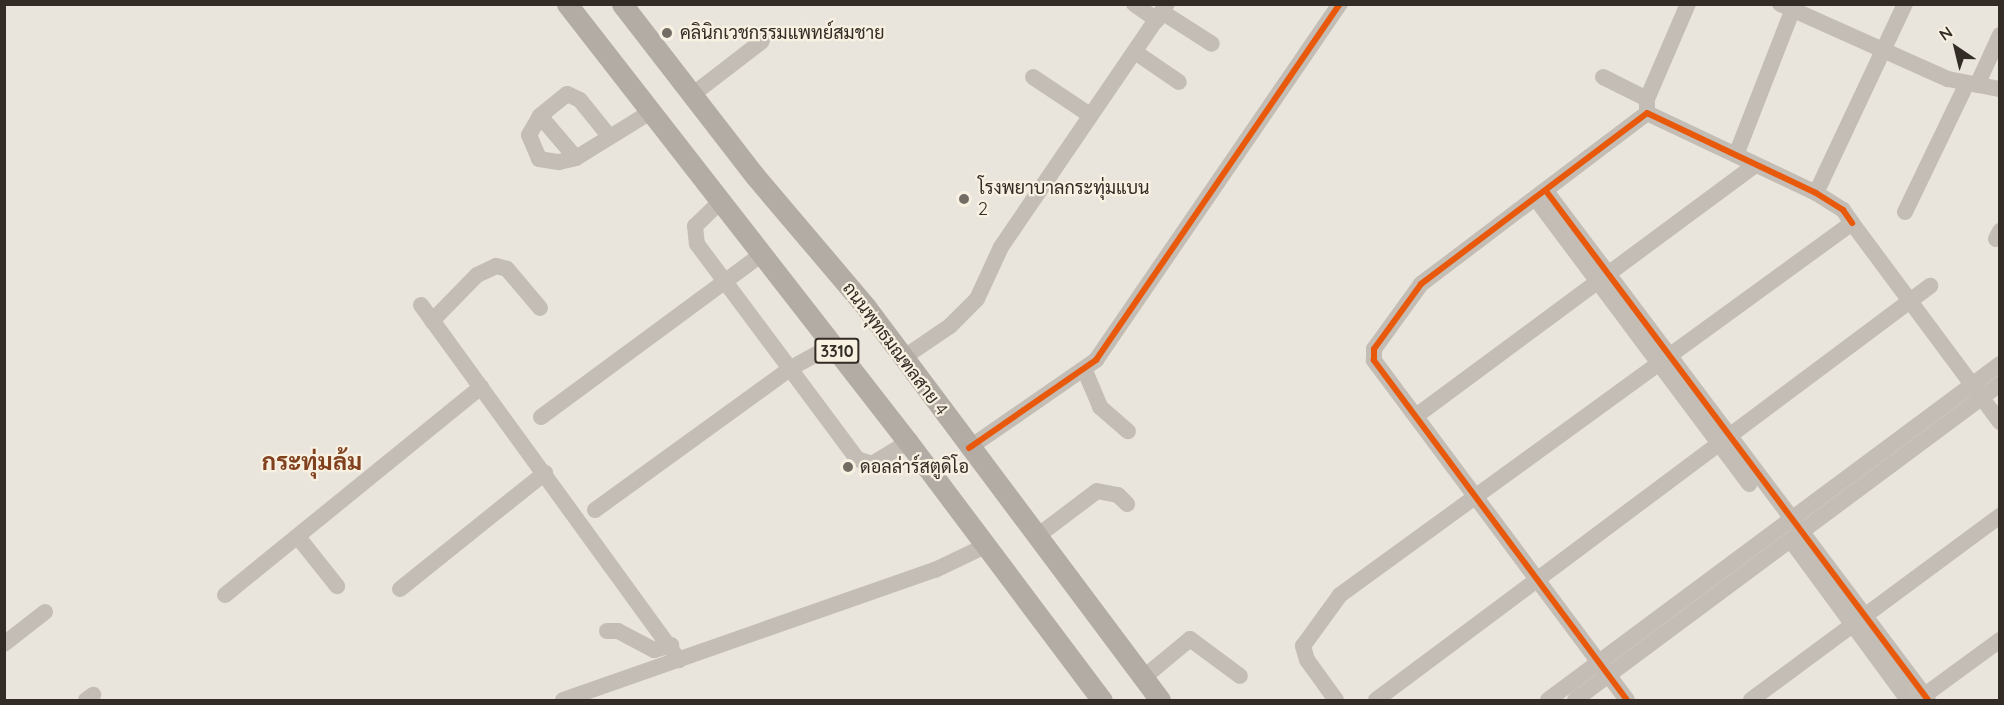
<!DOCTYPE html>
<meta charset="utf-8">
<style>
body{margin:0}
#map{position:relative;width:2004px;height:705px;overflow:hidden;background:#eae5dc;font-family:Quicksand,Sarabun,sans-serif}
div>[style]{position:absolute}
.minor>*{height:16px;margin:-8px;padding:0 8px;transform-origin:8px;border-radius:8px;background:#c3bdb6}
.major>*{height:21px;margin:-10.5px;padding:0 10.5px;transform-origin:10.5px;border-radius:10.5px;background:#b2aca5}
.cycleway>*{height:6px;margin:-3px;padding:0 3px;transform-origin:3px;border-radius:3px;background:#e8590c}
.dots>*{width:16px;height:16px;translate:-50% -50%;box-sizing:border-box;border:3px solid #f8f1e2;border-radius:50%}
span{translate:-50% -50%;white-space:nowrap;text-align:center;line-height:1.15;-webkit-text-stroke:4.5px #f8f1e2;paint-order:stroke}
.shield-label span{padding:2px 4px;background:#f8f1e2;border:2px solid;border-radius:4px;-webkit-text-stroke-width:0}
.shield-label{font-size:16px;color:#332b25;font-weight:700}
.poi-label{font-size:18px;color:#332b25}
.left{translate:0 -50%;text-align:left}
.street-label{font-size:18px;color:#332b25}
.district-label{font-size:24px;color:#81411e;font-weight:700}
.frame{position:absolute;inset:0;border:6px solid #332b25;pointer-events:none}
.north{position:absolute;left:1926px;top:18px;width:60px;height:60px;-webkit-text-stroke:4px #f8f1e2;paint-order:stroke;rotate:325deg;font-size:16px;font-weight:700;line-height:24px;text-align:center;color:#332b25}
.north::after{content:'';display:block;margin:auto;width:21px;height:27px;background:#332b25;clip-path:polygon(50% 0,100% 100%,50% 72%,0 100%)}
</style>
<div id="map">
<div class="minor">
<i style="left:1134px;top:4px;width:28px;rotate:35deg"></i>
<i style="left:1780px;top:4px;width:184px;rotate:24.1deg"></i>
<i style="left:1948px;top:79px;width:53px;rotate:10.9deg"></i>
<i style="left:1162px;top:12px;width:59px;rotate:32.6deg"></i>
<i style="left:1135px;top:52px;width:53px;rotate:34.3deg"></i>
<i style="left:1033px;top:77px;width:69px;rotate:33.7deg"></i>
<i style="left:1603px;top:77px;width:49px;rotate:26.6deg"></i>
<i style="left:1977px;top:85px;width:55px;rotate:-65.3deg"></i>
<i style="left:692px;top:95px;width:88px;rotate:-37.6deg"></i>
<i style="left:1647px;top:113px;width:14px;rotate:-90deg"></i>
<i style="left:1647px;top:99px;width:103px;rotate:-66.7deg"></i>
<i style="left:540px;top:116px;width:55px;rotate:49.4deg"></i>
<i style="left:609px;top:136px;width:46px;rotate:-128.9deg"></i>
<i style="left:580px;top:100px;width:14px;rotate:-155deg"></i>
<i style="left:567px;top:94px;width:35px;rotate:141deg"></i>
<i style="left:540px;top:116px;width:22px;rotate:120deg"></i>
<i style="left:529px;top:135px;width:26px;rotate:67deg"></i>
<i style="left:539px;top:159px;width:20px;rotate:9deg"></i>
<i style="left:559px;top:162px;width:17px;rotate:-13deg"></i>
<i style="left:576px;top:158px;width:89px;rotate:-31.7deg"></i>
<i style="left:1736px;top:155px;width:162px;rotate:-68.7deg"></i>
<i style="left:1546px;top:191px;width:636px;rotate:53.11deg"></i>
<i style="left:1816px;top:193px;width:209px;rotate:-64.8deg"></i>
<i style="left:1536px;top:199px;width:356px;rotate:53.2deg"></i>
<i style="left:721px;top:201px;width:36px;rotate:136deg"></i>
<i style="left:695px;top:226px;width:18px;rotate:84deg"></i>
<i style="left:697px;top:244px;width:268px;rotate:53.3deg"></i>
<i style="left:857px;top:459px;width:16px;rotate:18deg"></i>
<i style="left:872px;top:464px;width:42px;rotate:-31.4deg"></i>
<i style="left:1905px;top:212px;width:143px;rotate:-64.3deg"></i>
<i style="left:1996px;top:239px;width:9px;rotate:-63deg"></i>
<i style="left:421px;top:305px;width:439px;rotate:54deg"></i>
<i style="left:432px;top:321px;width:64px;rotate:-45.6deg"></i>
<i style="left:477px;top:275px;width:21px;rotate:-25deg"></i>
<i style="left:496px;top:266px;width:11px;rotate:15deg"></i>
<i style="left:507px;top:269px;width:51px;rotate:49.8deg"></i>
<i style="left:903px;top:358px;width:57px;rotate:-34.2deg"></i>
<i style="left:950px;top:326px;width:38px;rotate:-45deg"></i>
<i style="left:977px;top:299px;width:57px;rotate:-65.2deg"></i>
<i style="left:1001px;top:247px;width:294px;rotate:-55.7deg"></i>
<i style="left:1085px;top:371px;width:39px;rotate:67deg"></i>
<i style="left:1100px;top:407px;width:37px;rotate:41deg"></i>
<i style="left:1416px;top:416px;width:422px;rotate:-36.5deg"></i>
<i style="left:541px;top:417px;width:275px;rotate:-36.4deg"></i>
<i style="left:969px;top:448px;width:155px;rotate:-34.7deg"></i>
<i style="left:1096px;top:360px;width:432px;rotate:-55.6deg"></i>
<i style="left:595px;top:510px;width:242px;rotate:-35.9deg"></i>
<i style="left:791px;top:368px;width:48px;rotate:-28.7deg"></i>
<i style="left:298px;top:537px;width:63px;rotate:51.5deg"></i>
<i style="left:1036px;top:537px;width:76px;rotate:-37deg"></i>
<i style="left:1097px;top:491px;width:21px;rotate:11deg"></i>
<i style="left:1118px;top:495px;width:13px;rotate:45deg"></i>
<i style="left:1795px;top:546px;width:191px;rotate:53.7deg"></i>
<i style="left:400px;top:589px;width:186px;rotate:-38.7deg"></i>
<i style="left:225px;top:595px;width:330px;rotate:-39.1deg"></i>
<i style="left:607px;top:631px;width:11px"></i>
<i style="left:618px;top:631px;width:41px;rotate:27.8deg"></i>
<i style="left:654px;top:650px;width:18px;rotate:-16deg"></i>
<i style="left:4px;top:644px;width:52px;rotate:-38deg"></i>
<i style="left:1143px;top:678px;width:61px;rotate:-39.7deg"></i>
<i style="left:1190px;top:639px;width:62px;rotate:36.5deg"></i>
<i style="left:86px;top:700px;width:9px;rotate:-36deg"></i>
<i style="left:563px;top:700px;width:394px;rotate:-19.3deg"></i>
<i style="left:935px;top:570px;width:55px;rotate:-25.6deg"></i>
<i style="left:1336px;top:700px;width:49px;rotate:-125.9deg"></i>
<i style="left:1307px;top:660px;width:15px;rotate:-106deg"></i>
<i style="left:1303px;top:646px;width:63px;rotate:-54deg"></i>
<i style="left:1340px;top:595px;width:633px;rotate:-36deg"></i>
<i style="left:1852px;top:223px;width:248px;rotate:53.4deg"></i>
<i style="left:1376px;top:700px;width:692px;rotate:-36.77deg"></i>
<i style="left:1548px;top:700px;width:563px;rotate:-36.63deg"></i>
<i style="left:1575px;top:700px;width:530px;rotate:-36.63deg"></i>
<i style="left:1627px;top:700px;width:424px;rotate:-126.7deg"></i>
<i style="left:1374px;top:360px;width:11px;rotate:-90deg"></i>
<i style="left:1374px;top:349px;width:80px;rotate:-54.1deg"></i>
<i style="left:1421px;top:284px;width:283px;rotate:-37.1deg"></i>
<i style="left:1647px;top:113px;width:187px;rotate:25.3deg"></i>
<i style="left:1816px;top:193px;width:32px;rotate:32deg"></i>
<i style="left:1843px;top:210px;width:16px;rotate:55deg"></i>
<i style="left:1751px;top:700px;width:310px;rotate:-36.5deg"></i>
<i style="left:1918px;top:700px;width:102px;rotate:-36.2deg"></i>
</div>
<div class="major">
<i style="left:567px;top:4px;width:555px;rotate:52.1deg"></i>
<i style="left:908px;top:442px;width:323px;rotate:53.1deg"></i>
<i style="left:622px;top:4px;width:217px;rotate:52.3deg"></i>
<i style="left:755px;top:176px;width:172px;rotate:49.7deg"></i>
<i style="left:866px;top:307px;width:491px;rotate:53.2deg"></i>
</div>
<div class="cycleway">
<i style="left:1546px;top:191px;width:636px;rotate:53.11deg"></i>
<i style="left:969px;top:448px;width:155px;rotate:-34.7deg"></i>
<i style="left:1096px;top:360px;width:432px;rotate:-55.6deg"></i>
<i style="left:1627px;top:700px;width:424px;rotate:-126.7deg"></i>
<i style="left:1374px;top:360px;width:11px;rotate:-90deg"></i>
<i style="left:1374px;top:349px;width:80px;rotate:-54.1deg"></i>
<i style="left:1421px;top:284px;width:283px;rotate:-37.1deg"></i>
<i style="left:1647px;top:113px;width:187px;rotate:25.3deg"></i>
<i style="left:1816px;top:193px;width:32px;rotate:32deg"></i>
<i style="left:1843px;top:210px;width:16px;rotate:55deg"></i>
</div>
<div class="dots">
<i style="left:667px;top:33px;background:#736c65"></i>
<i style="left:964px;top:199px;background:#736c65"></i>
<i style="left:848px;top:467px;background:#736c65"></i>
</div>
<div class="shield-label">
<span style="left:837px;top:351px">3310</span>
</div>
<div class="poi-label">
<span class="left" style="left:680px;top:33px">คลินิกเวชกรรมแพทย์สมชาย</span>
<span class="left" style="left:978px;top:199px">โรงพยาบาลกระทุ่มแบน<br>2</span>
<span class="left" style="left:860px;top:467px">ดอลล่าร์สตูดิโอ</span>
</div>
<div class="street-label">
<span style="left:895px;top:349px;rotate:53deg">ถนนพุทธมณฑลสาย 4</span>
</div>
<div class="district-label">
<span style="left:312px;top:462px">กระทุ่มล้ม</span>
</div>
<div class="frame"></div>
<div class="north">N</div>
</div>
